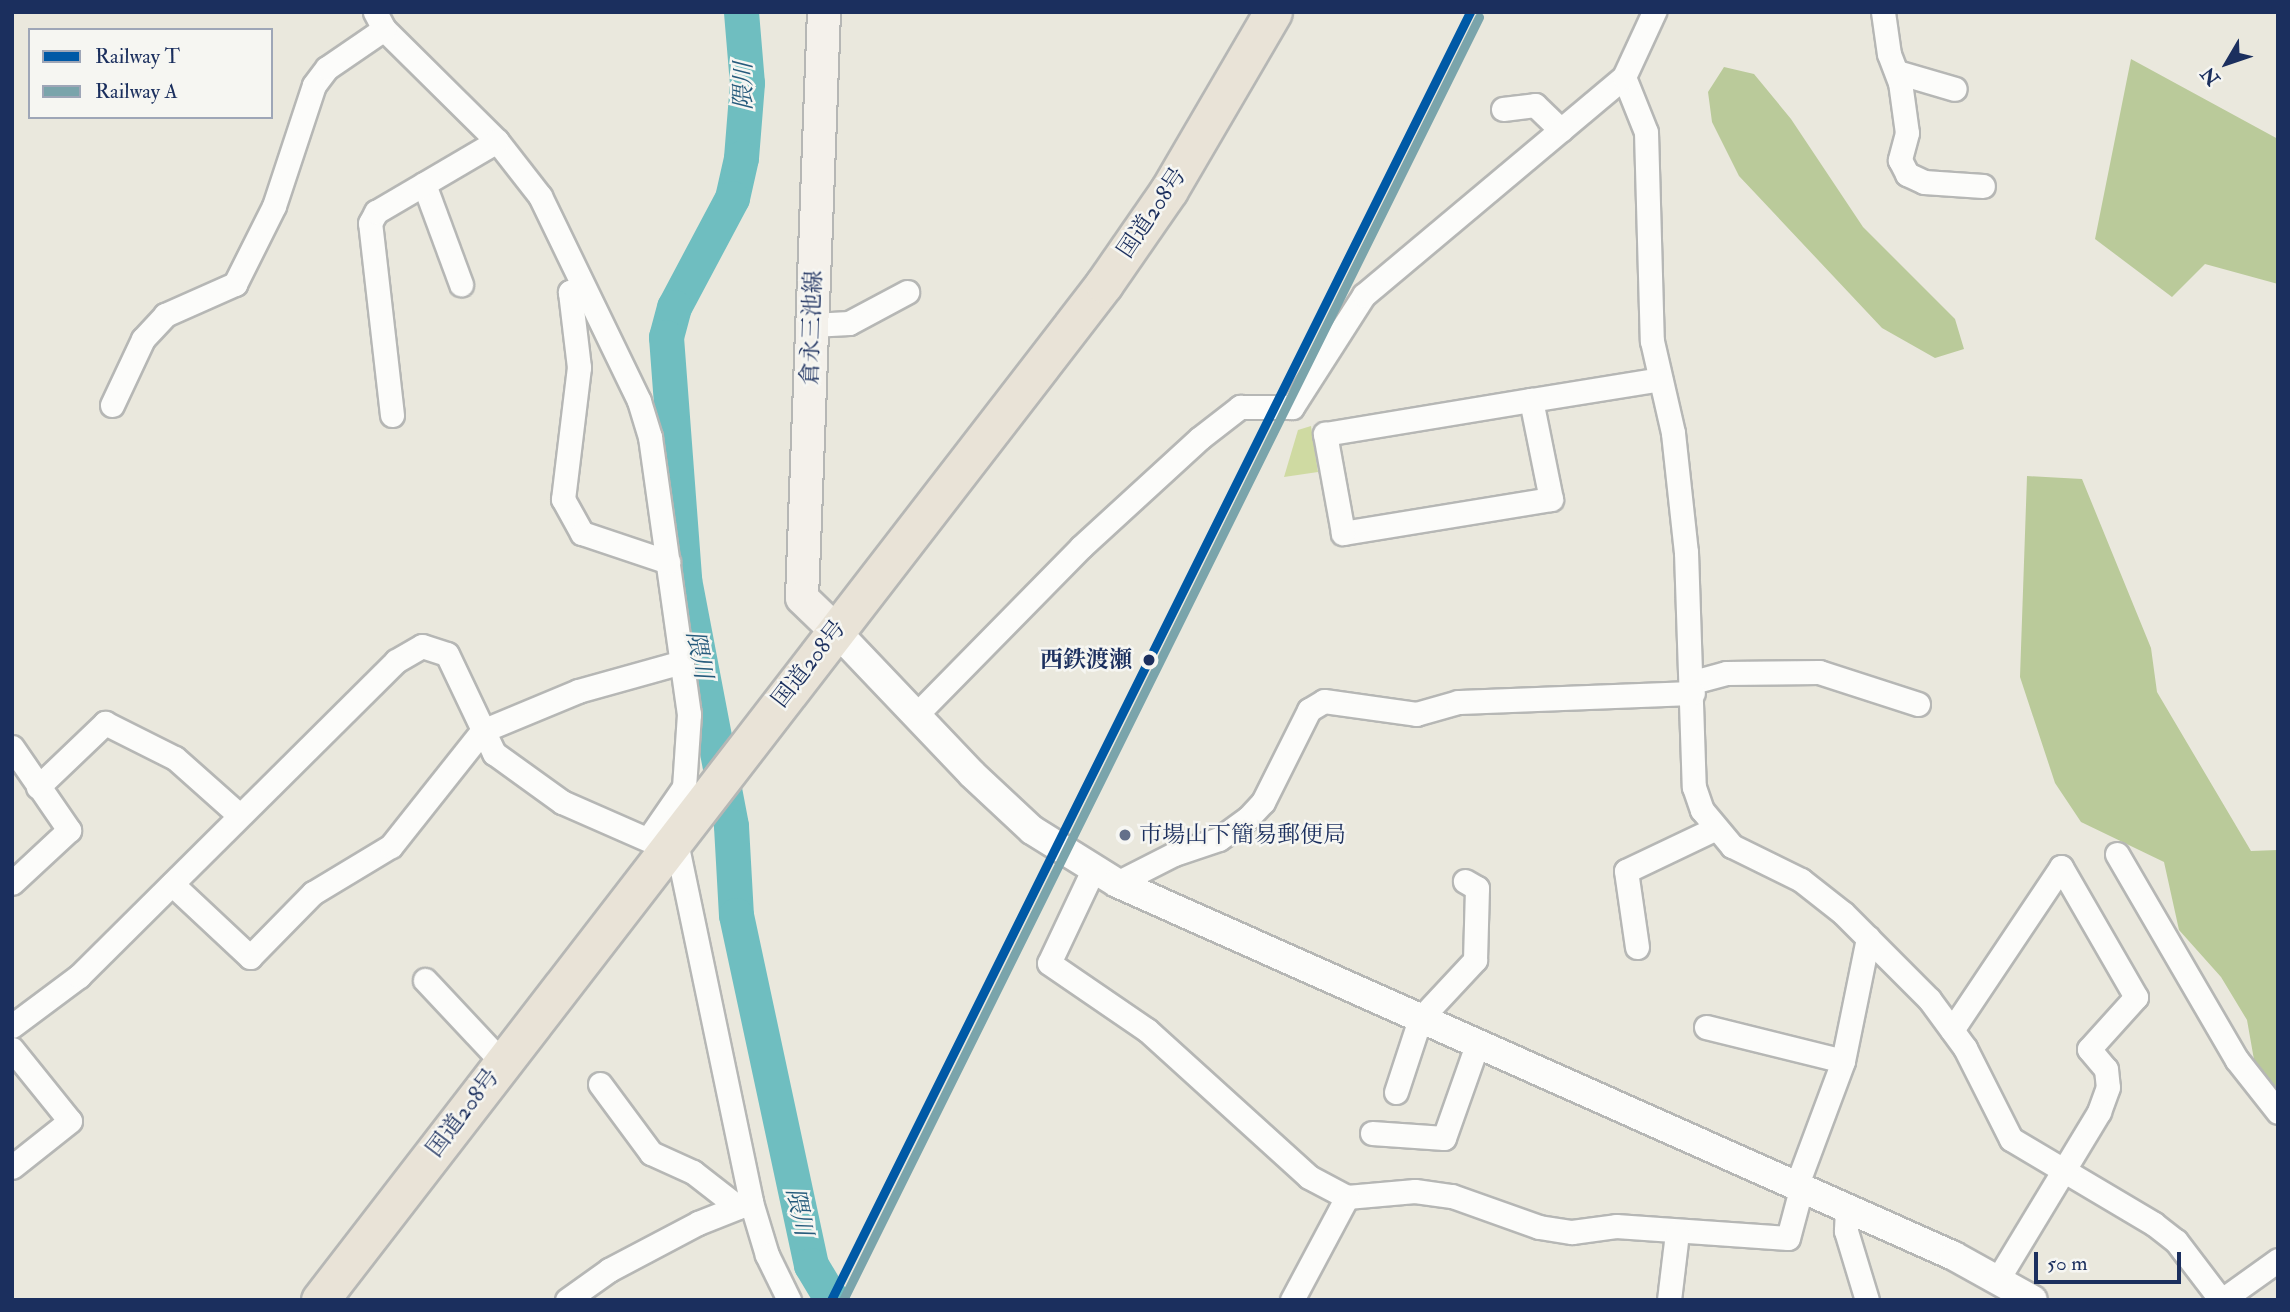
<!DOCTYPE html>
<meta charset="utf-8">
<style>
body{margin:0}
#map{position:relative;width:2290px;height:1312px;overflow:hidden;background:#eae8dd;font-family:"IM FELL Double Pica","Noto Serif JP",serif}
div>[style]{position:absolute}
.green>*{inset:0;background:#cfdaa2}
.forest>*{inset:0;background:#baca9a}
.river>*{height:35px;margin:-17.5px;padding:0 17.5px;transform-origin:17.5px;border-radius:17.5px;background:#6fbec0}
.roads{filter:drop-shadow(2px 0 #b6b7b5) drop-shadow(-2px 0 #b6b7b5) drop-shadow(0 2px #b6b7b5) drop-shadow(0 -2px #b6b7b5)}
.minor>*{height:23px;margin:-11.5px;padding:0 11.5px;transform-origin:11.5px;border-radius:11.5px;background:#fcfcfa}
.tertiary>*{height:28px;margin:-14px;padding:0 14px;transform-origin:14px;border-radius:14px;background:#fcfcfa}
.secondary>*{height:32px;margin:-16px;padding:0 16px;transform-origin:16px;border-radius:16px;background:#f4f1eb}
.trunk>*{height:37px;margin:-18.5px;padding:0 18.5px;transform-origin:18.5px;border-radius:18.5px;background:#e9e3d7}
.rail-1>*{height:9px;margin:-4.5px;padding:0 4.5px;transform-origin:4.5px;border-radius:4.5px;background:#0059a6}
.rail-2>*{height:9px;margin:-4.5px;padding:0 4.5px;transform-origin:4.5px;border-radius:4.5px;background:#7aa4ab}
.dots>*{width:19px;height:19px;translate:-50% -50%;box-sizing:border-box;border:4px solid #f6f6f2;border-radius:50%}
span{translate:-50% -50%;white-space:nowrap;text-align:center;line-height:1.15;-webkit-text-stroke:5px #f6f6f2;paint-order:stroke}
.street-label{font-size:23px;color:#1b2f5e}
.stop-label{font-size:23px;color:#1b2f5e;font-weight:700}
.right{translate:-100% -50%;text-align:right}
.poi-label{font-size:23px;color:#1b2f5e}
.left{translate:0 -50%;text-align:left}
.water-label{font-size:24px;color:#265b7c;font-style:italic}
.frame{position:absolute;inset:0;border:14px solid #1b2f5e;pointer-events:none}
.legend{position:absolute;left:28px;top:28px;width:245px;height:91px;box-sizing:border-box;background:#f6f6f2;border:2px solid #9ea6b7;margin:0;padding:9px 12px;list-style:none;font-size:21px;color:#1b2f5e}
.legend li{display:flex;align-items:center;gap:14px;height:35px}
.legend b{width:35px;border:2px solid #9ea6b7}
.north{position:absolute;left:2192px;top:28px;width:70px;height:70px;-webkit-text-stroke:5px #f6f6f2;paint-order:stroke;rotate:231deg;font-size:19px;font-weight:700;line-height:28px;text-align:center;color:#1b2f5e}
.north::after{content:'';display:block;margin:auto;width:24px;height:32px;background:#1b2f5e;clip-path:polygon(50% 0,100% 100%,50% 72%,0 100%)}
.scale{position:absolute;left:2034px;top:1252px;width:147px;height:32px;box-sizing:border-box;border:4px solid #1b2f5e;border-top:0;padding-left:9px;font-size:21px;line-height:24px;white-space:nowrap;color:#1b2f5e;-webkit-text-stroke:5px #f6f6f2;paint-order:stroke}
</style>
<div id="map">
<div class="green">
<i style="clip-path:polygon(1311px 426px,1318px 472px,1284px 477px,1298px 430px)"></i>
</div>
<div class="forest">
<i style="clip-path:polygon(2131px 59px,2278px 139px,2278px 284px,2205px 264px,2172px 297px,2095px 239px)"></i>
<i style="clip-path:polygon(1724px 67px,1754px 74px,1791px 119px,1863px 227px,1955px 319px,1964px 349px,1935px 358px,1882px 328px,1739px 176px,1712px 122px,1708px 92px)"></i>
<i style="clip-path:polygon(2027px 476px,2082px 479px,2151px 648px,2157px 692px,2251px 851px,2278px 850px,2278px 1098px,2256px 1071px,2247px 1020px,2221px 977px,2179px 930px,2164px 862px,2081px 822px,2055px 783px,2020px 677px)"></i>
</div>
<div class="river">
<i style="left:741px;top:12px;width:71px;rotate:85.2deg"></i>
<i style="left:747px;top:83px;width:75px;rotate:94.6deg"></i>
<i style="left:741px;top:158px;width:41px;rotate:102.7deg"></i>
<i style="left:732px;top:198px;width:123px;rotate:118deg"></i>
<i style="left:674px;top:307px;width:31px;rotate:105deg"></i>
<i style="left:666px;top:337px;width:243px;rotate:85.7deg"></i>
<i style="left:684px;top:579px;width:251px;rotate:79.2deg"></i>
<i style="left:731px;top:826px;width:89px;rotate:86.8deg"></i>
<i style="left:736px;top:915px;width:358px;rotate:77.9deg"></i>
<i style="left:811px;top:1265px;width:41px;rotate:59deg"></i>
</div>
<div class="roads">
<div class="minor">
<i style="left:375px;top:12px;width:19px;rotate:62deg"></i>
<i style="left:384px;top:29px;width:159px;rotate:44.7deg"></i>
<i style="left:497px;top:141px;width:70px;rotate:52deg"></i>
<i style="left:540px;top:196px;width:228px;rotate:64.2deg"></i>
<i style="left:639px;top:401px;width:38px;rotate:73deg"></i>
<i style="left:650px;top:437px;width:280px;rotate:82deg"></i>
<i style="left:689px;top:714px;width:73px;rotate:93.9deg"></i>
<i style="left:684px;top:787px;width:62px;rotate:124.5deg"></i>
<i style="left:1883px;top:12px;width:42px;rotate:81.9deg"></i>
<i style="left:1889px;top:54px;width:30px;rotate:69deg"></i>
<i style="left:1900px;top:82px;width:51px;rotate:82.2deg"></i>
<i style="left:1907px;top:133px;width:28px;rotate:105deg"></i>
<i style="left:1900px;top:160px;width:16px;rotate:63deg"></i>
<i style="left:1907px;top:174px;width:19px;rotate:25deg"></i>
<i style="left:1924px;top:182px;width:59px;rotate:3.9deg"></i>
<i style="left:1897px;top:72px;width:60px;rotate:16.3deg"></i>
<i style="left:1624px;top:77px;width:59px;rotate:68.2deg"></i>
<i style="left:1646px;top:132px;width:209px;rotate:88.4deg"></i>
<i style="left:1652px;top:341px;width:94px;rotate:77.1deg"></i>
<i style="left:1673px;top:433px;width:120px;rotate:83.8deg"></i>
<i style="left:1686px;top:552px;width:235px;rotate:88.1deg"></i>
<i style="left:1694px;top:787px;width:24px;rotate:71deg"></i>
<i style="left:1702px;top:810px;width:47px;rotate:50.2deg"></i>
<i style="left:1732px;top:846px;width:77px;rotate:26.2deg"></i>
<i style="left:1801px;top:880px;width:53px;rotate:38.2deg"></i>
<i style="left:1843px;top:913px;width:122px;rotate:45deg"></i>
<i style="left:1929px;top:999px;width:61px;rotate:53.7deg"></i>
<i style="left:1965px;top:1048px;width:102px;rotate:63.2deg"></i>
<i style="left:2011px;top:1139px;width:166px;rotate:30.7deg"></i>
<i style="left:2154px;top:1224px;width:28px;rotate:38deg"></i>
<i style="left:2176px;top:1241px;width:74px;rotate:52.7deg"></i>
<i style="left:1503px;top:109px;width:32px;rotate:-7deg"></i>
<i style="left:1535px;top:105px;width:36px;rotate:44deg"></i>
<i style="left:424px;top:184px;width:107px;rotate:69.7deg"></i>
<i style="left:581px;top:288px;width:12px;rotate:160deg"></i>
<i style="left:570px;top:292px;width:76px;rotate:83.2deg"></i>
<i style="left:579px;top:367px;width:133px;rotate:96.9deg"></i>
<i style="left:563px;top:499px;width:39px;rotate:61deg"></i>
<i style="left:582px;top:533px;width:91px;rotate:18.6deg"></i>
<i style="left:812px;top:325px;width:37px;rotate:-3deg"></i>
<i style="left:849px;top:323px;width:66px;rotate:-28.1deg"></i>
<i style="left:1531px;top:400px;width:101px;rotate:78.6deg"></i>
<i style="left:1551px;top:499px;width:211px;rotate:170.7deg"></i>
<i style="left:1343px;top:533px;width:101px;rotate:-100.3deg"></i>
<i style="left:1325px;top:434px;width:209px;rotate:-9.4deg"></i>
<i style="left:1531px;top:400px;width:131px;rotate:-9.2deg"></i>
<i style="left:112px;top:405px;width:73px;rotate:-64.8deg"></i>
<i style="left:143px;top:339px;width:33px;rotate:-47deg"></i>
<i style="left:165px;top:315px;width:77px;rotate:-23.9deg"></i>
<i style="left:235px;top:284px;width:87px;rotate:-63.4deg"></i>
<i style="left:274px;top:206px;width:127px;rotate:-71.7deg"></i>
<i style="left:314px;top:85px;width:21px;rotate:-53deg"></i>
<i style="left:327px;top:68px;width:69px;rotate:-34.4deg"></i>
<i style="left:392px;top:415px;width:193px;rotate:-96.5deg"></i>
<i style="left:370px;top:223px;width:13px;rotate:-61deg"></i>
<i style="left:376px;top:212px;width:140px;rotate:-30.4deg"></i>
<i style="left:1693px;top:682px;width:34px;rotate:-15deg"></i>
<i style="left:1726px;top:673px;width:93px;rotate:-0.6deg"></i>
<i style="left:1819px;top:672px;width:104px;rotate:17.9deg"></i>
<i style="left:915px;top:716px;width:237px;rotate:-45.5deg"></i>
<i style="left:1081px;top:547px;width:161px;rotate:-42.5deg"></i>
<i style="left:1200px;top:438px;width:51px;rotate:-37.8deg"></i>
<i style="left:1240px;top:407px;width:52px"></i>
<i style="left:1292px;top:407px;width:133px;rotate:-57.3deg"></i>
<i style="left:1364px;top:295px;width:339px;rotate:-40deg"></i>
<i style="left:1624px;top:77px;width:72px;rotate:-65.2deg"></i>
<i style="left:12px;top:747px;width:101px;rotate:55.5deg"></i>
<i style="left:69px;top:830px;width:78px;rotate:137.1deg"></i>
<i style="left:38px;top:787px;width:93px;rotate:-43.7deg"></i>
<i style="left:105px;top:723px;width:78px;rotate:26.6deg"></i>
<i style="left:175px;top:758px;width:86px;rotate:41.7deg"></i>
<i style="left:675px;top:837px;width:373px;rotate:78.2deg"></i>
<i style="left:751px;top:1202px;width:55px;rotate:73.2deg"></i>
<i style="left:767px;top:1255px;width:50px;rotate:63.9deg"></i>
<i style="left:2117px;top:854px;width:238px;rotate:59.8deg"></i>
<i style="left:2237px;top:1060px;width:66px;rotate:51.7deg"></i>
<i style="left:1094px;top:868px;width:105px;rotate:115.3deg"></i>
<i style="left:1049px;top:963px;width:119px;rotate:34.4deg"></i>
<i style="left:1147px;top:1030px;width:219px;rotate:42.2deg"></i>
<i style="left:1309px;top:1177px;width:43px;rotate:27.8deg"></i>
<i style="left:1347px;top:1197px;width:68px;rotate:-5deg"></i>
<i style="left:1415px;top:1191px;width:37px;rotate:8deg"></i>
<i style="left:1452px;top:1196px;width:92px;rotate:19.6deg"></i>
<i style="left:1539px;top:1227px;width:33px;rotate:9deg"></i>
<i style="left:1572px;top:1232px;width:44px;rotate:-7.8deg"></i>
<i style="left:1616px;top:1226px;width:172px;rotate:4deg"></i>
<i style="left:1788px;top:1238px;width:51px;rotate:-75.1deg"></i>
<i style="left:1117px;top:883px;width:64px;rotate:-27deg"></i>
<i style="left:1174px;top:854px;width:47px;rotate:-18.4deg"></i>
<i style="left:1219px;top:839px;width:36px;rotate:-36deg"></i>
<i style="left:1248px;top:818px;width:22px;rotate:-47deg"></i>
<i style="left:1263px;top:802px;width:103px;rotate:-63.4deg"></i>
<i style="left:1309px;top:710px;width:17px;rotate:-31deg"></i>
<i style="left:1324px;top:701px;width:93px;rotate:8deg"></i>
<i style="left:1416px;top:714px;width:44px;rotate:-15.9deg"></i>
<i style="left:1458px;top:702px;width:235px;rotate:-2.2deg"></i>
<i style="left:172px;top:884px;width:107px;rotate:43.1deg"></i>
<i style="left:250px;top:957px;width:90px;rotate:-45.5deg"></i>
<i style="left:313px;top:893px;width:91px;rotate:-31.1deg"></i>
<i style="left:391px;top:846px;width:147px;rotate:-51.6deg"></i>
<i style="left:482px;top:731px;width:104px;rotate:-22.6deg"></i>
<i style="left:578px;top:691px;width:108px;rotate:-15.6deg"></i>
<i style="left:1637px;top:947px;width:77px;rotate:-98.2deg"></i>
<i style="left:1626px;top:871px;width:98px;rotate:-25.5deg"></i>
<i style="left:425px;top:980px;width:112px;rotate:46.8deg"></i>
<i style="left:12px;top:1026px;width:84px;rotate:-36.7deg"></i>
<i style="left:79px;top:976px;width:447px;rotate:-44.8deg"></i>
<i style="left:396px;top:661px;width:30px;rotate:-30deg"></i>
<i style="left:422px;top:646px;width:26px;rotate:18deg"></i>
<i style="left:447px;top:654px;width:110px;rotate:64.6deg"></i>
<i style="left:494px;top:753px;width:84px;rotate:35.8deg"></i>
<i style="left:562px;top:802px;width:107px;rotate:23.7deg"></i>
<i style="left:1706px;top:1027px;width:141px;rotate:13.9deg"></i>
<i style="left:1952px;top:1030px;width:196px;rotate:-56.2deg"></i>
<i style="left:2061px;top:867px;width:150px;rotate:60deg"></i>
<i style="left:2136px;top:997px;width:70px;rotate:132.1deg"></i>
<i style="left:2089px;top:1049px;width:26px;rotate:50deg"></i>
<i style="left:2106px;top:1069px;width:18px;rotate:84deg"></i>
<i style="left:2108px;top:1087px;width:27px;rotate:110deg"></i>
<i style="left:2099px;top:1112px;width:193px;rotate:121.2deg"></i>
<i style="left:12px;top:1049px;width:92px;rotate:51.1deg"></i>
<i style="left:70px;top:1121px;width:74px;rotate:141.6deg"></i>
<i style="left:600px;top:1084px;width:86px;rotate:53.5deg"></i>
<i style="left:651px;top:1153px;width:46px;rotate:24.3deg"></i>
<i style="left:693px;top:1172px;width:57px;rotate:37.9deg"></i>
<i style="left:1396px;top:1092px;width:77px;rotate:-71.8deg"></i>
<i style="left:1420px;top:1019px;width:81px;rotate:-47deg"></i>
<i style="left:1475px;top:960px;width:72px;rotate:-88.4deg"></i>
<i style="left:1477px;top:888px;width:14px;rotate:-150deg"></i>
<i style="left:1372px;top:1133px;width:72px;rotate:4deg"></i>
<i style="left:1444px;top:1138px;width:99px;rotate:-70.5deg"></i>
<i style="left:1796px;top:1187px;width:134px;rotate:-69.5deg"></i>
<i style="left:1843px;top:1061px;width:126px;rotate:-78.5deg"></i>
<i style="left:1847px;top:1210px;width:21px;rotate:93deg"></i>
<i style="left:1846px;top:1231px;width:72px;rotate:73.1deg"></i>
<i style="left:567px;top:1300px;width:52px;rotate:-35.5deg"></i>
<i style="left:609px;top:1270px;width:101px;rotate:-27.8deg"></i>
<i style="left:698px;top:1223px;width:57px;rotate:-21.6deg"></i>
<i style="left:1292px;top:1300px;width:117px;rotate:-61.9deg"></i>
<i style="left:1669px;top:1300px;width:67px;rotate:-83.2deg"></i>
<i style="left:2222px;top:1300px;width:69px;rotate:-35.5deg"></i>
</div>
<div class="tertiary">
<i style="left:835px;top:630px;width:199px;rotate:46.4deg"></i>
<i style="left:972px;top:774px;width:82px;rotate:43deg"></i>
<i style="left:1032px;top:830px;width:100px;rotate:31.9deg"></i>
<i style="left:1117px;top:883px;width:916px;rotate:24.02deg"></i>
<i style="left:1954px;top:1256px;width:90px;rotate:29.1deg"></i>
</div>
<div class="secondary">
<i style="left:824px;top:12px;width:586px;rotate:92.15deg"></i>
<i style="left:802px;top:598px;width:46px;rotate:44.1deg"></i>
</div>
<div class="trunk">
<i style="left:320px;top:1300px;width:1283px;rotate:-52.34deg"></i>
<i style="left:1104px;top:284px;width:114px;rotate:-55.3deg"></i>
<i style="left:1169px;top:190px;width:206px;rotate:-59.7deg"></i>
</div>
</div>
<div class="rail-1">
<i style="left:831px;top:1300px;width:1438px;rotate:-63.61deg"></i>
</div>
<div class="rail-2">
<i style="left:843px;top:1300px;width:1432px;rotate:-63.63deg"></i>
</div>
<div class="dots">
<i style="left:1149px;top:660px;background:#1b2f5e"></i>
<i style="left:1125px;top:835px;background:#63708a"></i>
</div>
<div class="street-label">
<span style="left:1152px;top:213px;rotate:-56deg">国道208号</span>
<span style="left:812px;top:328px;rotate:-88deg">倉永三池線</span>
<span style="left:809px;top:664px;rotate:-52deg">国道208号</span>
<span style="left:463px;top:1113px;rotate:-53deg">国道208号</span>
</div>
<div class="stop-label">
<span class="right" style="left:1132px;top:660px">西鉄渡瀬</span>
</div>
<div class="poi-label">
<span class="left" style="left:1139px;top:835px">市場山下簡易郵便局</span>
</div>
<div class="water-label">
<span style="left:744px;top:86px;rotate:-90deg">隈川</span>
<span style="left:699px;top:655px;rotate:79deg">隈川</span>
<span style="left:799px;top:1212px;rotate:78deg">隈川</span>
</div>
<div class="frame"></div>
<ul class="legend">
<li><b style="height:9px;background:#0059a6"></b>Railway T</li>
<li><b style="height:9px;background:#7aa4ab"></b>Railway A</li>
</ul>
<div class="north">N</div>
<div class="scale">50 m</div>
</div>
